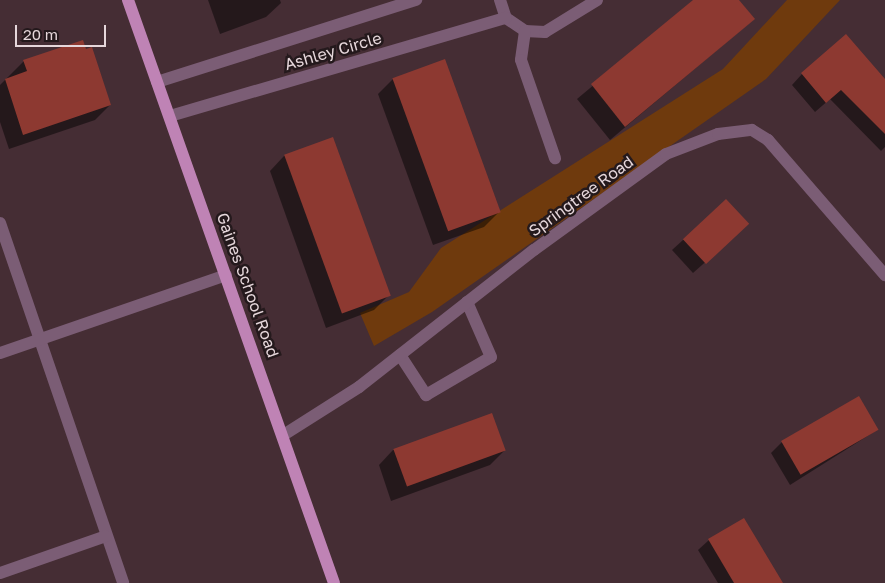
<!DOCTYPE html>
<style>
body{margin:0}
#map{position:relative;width:885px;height:583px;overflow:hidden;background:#452d34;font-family:"Golos Text",sans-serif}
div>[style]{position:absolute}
.green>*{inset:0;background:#6f3a0d}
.shadow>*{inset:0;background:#0007}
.building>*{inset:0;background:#8d3931;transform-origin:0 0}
.minor>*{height:12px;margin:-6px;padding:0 6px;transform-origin:6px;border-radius:6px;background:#7b5d75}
.major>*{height:12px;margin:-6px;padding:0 6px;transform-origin:6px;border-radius:6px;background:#bf83b5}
span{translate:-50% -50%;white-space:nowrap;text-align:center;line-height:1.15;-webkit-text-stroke:5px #24191c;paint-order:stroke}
.street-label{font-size:16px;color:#e6d7db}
.scale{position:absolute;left:15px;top:25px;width:91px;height:22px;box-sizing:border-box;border:2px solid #e6d7db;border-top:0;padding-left:6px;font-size:15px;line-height:18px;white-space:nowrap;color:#e6d7db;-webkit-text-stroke:4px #24191c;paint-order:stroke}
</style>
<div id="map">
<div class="green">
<i style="clip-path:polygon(787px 0,840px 0,766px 79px,432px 312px,374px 346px,360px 313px,409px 292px,441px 248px,723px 69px)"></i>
</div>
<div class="shadow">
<i style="clip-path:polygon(208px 0,280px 0,281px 3px,266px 17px,220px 34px)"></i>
<i style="clip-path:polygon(695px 0,738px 0,754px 19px,610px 140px,577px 99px)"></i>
<i style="clip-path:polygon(24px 61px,110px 105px,95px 120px,9px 149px,0 122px,0 85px)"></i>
<i style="clip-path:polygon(802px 74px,885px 81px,885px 147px,881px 151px,830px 99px,815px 112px,792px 85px)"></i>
<i style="clip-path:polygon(393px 79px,499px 212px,484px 227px,433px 245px,378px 94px)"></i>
<i style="clip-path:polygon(332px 139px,389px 295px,374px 310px,326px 328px,270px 171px,284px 156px)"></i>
<i style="clip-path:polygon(737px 234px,693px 273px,672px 250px,683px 240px)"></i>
<i style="clip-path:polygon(877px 430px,790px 485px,771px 453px,782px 442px)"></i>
<i style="clip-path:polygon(393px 450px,504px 451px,490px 465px,391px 501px,379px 465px)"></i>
<i style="clip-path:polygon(709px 540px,778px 583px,718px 583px,698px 550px)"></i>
</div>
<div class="building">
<i style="clip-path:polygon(693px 0,739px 0,755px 19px,625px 127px,591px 84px)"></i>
<i style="clip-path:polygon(846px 34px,885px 79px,885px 134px,841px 90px,826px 103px,801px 73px)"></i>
<i style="clip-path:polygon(83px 40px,86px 49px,92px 47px,111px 105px,23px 135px,5px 79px,27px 71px,23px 60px)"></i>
<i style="left:445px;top:59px;width:163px;height:56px;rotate:70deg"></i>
<i style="left:333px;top:137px;width:169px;height:52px;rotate:70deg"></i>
<i style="left:726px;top:199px;width:34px;height:59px;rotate:47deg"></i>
<i style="left:859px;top:396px;width:39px;height:90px;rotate:60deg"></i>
<i style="left:492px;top:413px;width:40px;height:105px;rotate:70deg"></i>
<i style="clip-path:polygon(744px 518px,783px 583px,734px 583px,708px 539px)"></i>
</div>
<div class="minor">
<i style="left:500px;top:0;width:19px;rotate:72deg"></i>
<i style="left:506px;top:18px;width:23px;rotate:34deg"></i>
<i style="left:525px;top:31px;width:20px;rotate:3deg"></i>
<i style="left:545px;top:32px;width:61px;rotate:-31.6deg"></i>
<i style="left:525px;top:31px;width:29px;rotate:98deg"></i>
<i style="left:521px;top:60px;width:104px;rotate:70.9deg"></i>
<i style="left:157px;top:82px;width:272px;rotate:-17.6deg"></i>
<i style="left:170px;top:116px;width:350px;rotate:-16.3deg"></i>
<i style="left:0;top:223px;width:380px;rotate:71.1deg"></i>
<i style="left:0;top:353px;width:239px;rotate:-19deg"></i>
<i style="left:400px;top:355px;width:48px;rotate:57deg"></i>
<i style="left:426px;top:395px;width:75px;rotate:-30.3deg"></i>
<i style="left:491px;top:357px;width:60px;rotate:-113.6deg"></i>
<i style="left:285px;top:434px;width:88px;rotate:-32.4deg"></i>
<i style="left:359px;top:387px;width:222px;rotate:-38.1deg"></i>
<i style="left:534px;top:250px;width:163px;rotate:-36deg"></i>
<i style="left:666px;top:154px;width:56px;rotate:-21deg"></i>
<i style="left:718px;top:134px;width:34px;rotate:-7deg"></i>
<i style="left:752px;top:130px;width:19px;rotate:32deg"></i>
<i style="left:768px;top:140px;width:179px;rotate:49.1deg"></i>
<i style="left:0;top:573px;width:112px;rotate:-19.2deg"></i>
</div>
<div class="major">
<i style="left:128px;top:0;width:618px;rotate:70.54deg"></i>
</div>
<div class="street-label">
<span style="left:333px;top:51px;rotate:-16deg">Ashley Circle</span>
<span style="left:581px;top:196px;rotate:-36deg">Springtree Road</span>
<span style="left:248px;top:285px;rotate:70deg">Gaines School Road</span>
</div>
<div class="scale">20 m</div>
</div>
